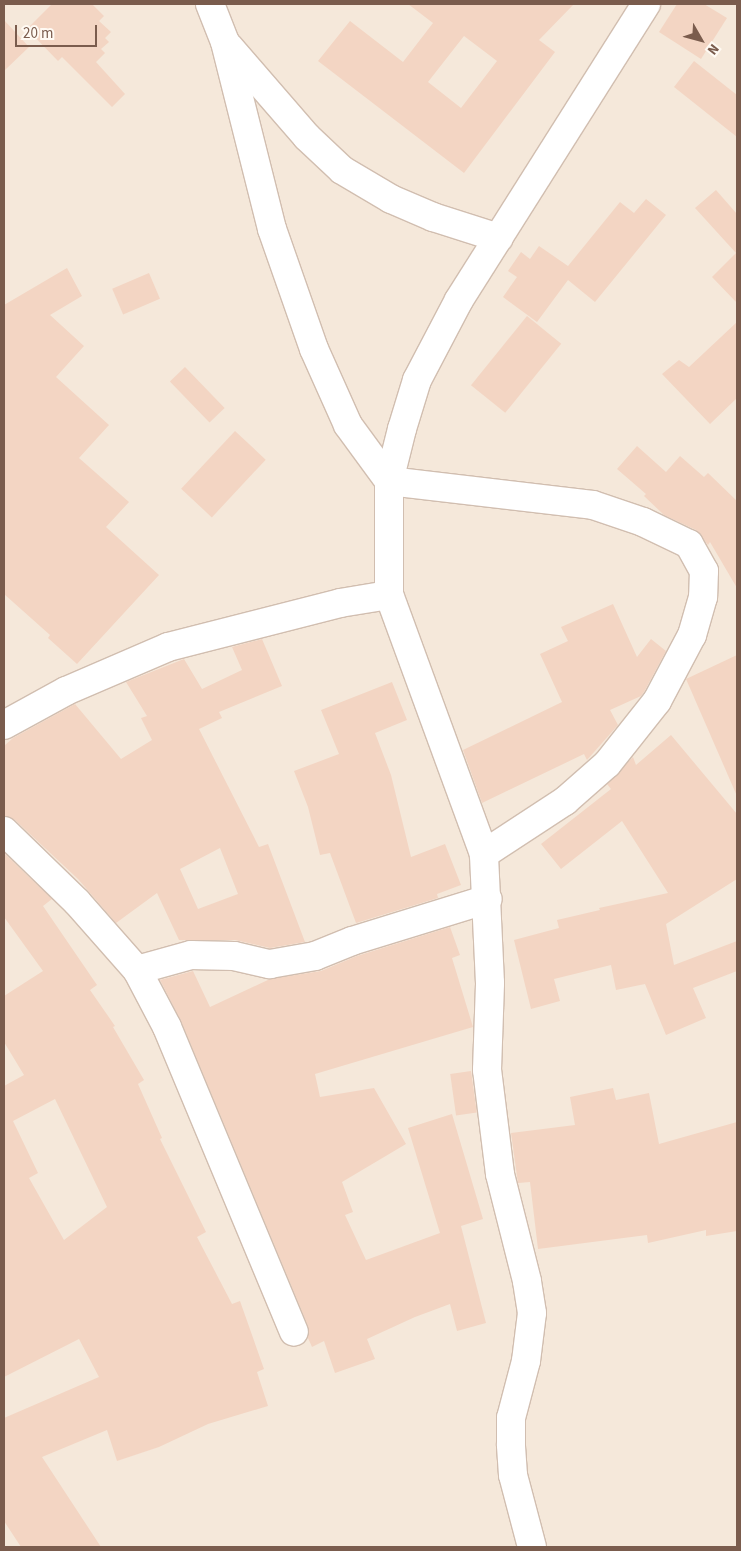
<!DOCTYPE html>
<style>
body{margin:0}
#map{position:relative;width:741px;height:1551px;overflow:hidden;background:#fdf6ec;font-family:"Source Sans 3",sans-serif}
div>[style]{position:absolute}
.residential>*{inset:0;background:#f5e8da;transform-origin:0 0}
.building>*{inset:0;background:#f3d5c3;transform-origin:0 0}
.roads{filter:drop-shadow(1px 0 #d1beb0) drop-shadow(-1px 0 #d1beb0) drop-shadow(0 1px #d1beb0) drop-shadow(0 -1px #d1beb0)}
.minor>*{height:28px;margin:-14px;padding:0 14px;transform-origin:14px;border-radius:14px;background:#fff}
span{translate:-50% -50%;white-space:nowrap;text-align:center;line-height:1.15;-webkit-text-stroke:4px #fffaf3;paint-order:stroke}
.frame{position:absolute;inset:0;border:5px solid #7a5c4d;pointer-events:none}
.north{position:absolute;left:676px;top:15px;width:50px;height:50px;-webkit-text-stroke:4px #fffaf3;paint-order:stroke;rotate:128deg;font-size:14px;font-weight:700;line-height:20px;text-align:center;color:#7a5c4d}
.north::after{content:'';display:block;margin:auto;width:18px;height:22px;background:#7a5c4d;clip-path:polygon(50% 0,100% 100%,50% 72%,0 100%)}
.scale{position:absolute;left:15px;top:25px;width:82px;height:22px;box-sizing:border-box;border:2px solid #7a5c4d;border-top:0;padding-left:6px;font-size:15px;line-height:18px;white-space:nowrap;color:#7a5c4d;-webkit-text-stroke:4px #fffaf3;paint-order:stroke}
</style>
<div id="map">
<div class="residential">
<i style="left:4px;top:4px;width:733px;height:1543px"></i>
</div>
<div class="building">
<i style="clip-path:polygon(52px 4px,92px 4px,104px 16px,99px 21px,111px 32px,105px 38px,109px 42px,101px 49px,105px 53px,96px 62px,125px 94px,112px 107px,62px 57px,58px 61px,27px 29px)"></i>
<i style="clip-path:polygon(evenodd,408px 4px,574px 4px,539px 40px,555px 52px,464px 173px,318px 61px,350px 21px,403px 62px,433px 23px,408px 4px,464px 36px,497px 61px,461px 108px,428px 82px,464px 36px)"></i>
<i style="clip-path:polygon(677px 4px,704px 4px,727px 18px,701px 59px,659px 32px)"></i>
<i style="clip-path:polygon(4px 20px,29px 47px,4px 71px)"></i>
<i style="clip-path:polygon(694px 61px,737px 95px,737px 137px,674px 87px)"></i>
<i style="clip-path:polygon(716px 190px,737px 214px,737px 303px,712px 277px,736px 253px,695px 208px)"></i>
<i style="clip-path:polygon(646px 199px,666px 215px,595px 302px,568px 280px,537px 322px,503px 297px,517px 277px,508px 271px,521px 252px,530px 259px,539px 246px,568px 266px,620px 202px,634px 213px)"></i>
<i style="clip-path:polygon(67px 268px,82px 296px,50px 315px,84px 346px,56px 377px,109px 425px,79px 458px,129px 502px,106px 527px,159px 575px,77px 664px,48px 638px,50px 635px,4px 594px,4px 305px)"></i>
<i style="left:149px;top:273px;width:28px;height:40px;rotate:67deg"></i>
<i style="left:527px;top:316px;width:44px;height:89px;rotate:39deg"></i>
<i style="clip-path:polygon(737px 322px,737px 398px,710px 424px,662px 374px,679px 360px,689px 367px)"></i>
<i style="left:185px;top:367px;width:57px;height:21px;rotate:46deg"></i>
<i style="left:235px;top:431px;width:42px;height:79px;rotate:43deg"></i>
<i style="clip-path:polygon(637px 446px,666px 472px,680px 456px,704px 477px,708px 473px,737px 501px,737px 588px,710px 542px,708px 545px,696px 530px,664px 515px,644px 496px,646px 494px,617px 469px)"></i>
<i style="clip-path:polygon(613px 604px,637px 657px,651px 639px,666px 651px,644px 692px,641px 696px,610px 710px,618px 725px,587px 760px,584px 754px,482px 803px,463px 750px,562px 702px,540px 654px,568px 641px,561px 627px)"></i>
<i style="clip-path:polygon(evenodd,262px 639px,282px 686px,219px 712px,222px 718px,199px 729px,259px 847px,268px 844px,305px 942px,270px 948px,235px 940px,179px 940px,157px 893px,116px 923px,78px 879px,15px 820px,4px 816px,4px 746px,13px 738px,75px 704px,121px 759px,152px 740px,141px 718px,147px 716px,126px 682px,184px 659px,202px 689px,242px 670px,232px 647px,262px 639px,220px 848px,238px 894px,198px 909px,180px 869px,220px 848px)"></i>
<i style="clip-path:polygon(737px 655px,737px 796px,686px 679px)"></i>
<i style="clip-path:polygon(392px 682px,407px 720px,375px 733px,391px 775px,411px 857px,445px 844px,461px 885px,437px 894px,438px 898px,356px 923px,330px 853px,320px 855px,308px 807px,294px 771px,339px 754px,321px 710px)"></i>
<i style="clip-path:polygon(671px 735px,737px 814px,737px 879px,666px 924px,674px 965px,737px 941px,737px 971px,693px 988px,706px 1018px,666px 1035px,645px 984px,616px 990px,611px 965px,554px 979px,560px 1001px,531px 1009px,514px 940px,559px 928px,557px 920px,600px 910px,599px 908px,668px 893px,622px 821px,561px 869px,541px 844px,611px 789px,607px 784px,633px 757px,636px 765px)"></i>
<i style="clip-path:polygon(evenodd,4px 853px,52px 899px,43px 906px,97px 985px,90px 990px,115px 1026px,113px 1027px,144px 1080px,138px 1084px,162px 1138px,160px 1139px,206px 1232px,197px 1237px,232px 1304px,240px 1301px,264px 1369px,257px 1372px,268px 1406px,208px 1424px,159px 1447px,117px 1461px,107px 1430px,42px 1457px,101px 1547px,21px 1547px,4px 1521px,4px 1418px,99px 1377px,79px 1339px,4px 1377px,4px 1086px,24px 1075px,4px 1042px,4px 996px,43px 971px,4px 917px,4px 853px,55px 1099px,107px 1207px,64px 1240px,29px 1178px,38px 1173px,13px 1121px,55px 1099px)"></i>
<i style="clip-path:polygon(450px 927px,460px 955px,452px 958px,473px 1027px,315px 1074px,320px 1097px,374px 1088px,406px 1144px,342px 1182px,353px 1212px,345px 1215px,366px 1260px,440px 1233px,408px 1128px,452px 1114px,483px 1219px,461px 1226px,486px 1323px,457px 1331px,450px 1304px,415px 1317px,367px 1339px,375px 1359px,335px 1373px,324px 1341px,312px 1347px,308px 1338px,308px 1326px,181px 1021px,160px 980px,193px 971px,210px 1007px,270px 979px,321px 971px,357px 956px)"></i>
<i style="left:471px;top:1071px;width:42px;height:21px;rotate:82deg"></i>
<i style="clip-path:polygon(613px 1088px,616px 1100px,649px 1093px,659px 1144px,737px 1122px,737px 1231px,706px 1236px,706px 1230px,648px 1243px,647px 1235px,538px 1249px,530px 1182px,518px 1183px,511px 1133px,575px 1125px,570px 1097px)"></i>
</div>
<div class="roads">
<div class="minor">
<i style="left:210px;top:4px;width:41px;rotate:68.5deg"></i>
<i style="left:225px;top:42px;width:193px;rotate:75.9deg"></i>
<i style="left:272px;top:229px;width:127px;rotate:70.7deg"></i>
<i style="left:314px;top:349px;width:83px;rotate:65.9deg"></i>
<i style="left:348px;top:425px;width:69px;rotate:53.8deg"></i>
<i style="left:389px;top:481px;width:205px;rotate:6.7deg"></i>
<i style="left:593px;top:505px;width:53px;rotate:18.8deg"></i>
<i style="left:643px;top:522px;width:51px;rotate:25.6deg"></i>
<i style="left:689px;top:544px;width:31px;rotate:61deg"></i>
<i style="left:704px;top:571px;width:26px;rotate:92deg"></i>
<i style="left:703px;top:597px;width:40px;rotate:106deg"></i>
<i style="left:692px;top:635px;width:75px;rotate:117.9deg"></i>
<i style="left:657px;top:701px;width:80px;rotate:128.4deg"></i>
<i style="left:607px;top:764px;width:56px;rotate:138.6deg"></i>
<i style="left:565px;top:801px;width:97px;rotate:146.8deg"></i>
<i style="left:229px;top:47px;width:119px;rotate:49.1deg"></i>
<i style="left:307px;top:137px;width:48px;rotate:43.3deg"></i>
<i style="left:342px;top:170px;width:57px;rotate:30.6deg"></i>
<i style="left:391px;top:199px;width:46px;rotate:23.2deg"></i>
<i style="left:433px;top:217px;width:69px;rotate:17.7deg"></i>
<i style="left:4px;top:725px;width:71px;rotate:-28.7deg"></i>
<i style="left:66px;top:691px;width:111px;rotate:-23.3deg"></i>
<i style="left:168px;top:647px;width:178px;rotate:-14.3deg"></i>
<i style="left:340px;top:603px;width:50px;rotate:-9.3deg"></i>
<i style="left:4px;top:831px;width:102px;rotate:44.2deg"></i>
<i style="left:77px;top:902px;width:91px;rotate:48.6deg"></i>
<i style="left:137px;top:970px;width:64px;rotate:62.2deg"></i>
<i style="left:167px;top:1027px;width:330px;rotate:67.4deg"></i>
<i style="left:137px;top:970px;width:56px;rotate:-15.5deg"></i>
<i style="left:191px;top:955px;width:43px;rotate:1.3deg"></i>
<i style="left:234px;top:956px;width:37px;rotate:13deg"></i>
<i style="left:270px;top:964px;width:46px;rotate:-10.1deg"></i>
<i style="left:315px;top:956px;width:40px;rotate:-22deg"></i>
<i style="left:352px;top:941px;width:142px;rotate:-17.2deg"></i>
<i style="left:532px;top:1547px;width:74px;rotate:-104.8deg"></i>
<i style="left:513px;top:1475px;width:31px;rotate:-94deg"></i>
<i style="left:511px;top:1444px;width:26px;rotate:-90deg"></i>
<i style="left:511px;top:1418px;width:59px;rotate:-75.3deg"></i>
<i style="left:526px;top:1361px;width:48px;rotate:-82.9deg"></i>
<i style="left:532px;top:1313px;width:32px;rotate:-99deg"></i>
<i style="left:527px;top:1281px;width:110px;rotate:-104.2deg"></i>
<i style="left:500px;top:1174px;width:105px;rotate:-97.1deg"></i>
<i style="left:487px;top:1070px;width:87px;rotate:-88deg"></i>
<i style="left:490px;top:983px;width:129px;rotate:-92.7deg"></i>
<i style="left:484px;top:854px;width:276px;rotate:-110.1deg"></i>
<i style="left:389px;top:595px;width:114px;rotate:-90deg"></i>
<i style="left:389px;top:481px;width:54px;rotate:-76deg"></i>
<i style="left:402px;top:429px;width:51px;rotate:-73deg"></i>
<i style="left:417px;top:380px;width:90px;rotate:-62.3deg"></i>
<i style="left:459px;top:300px;width:350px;rotate:-57.7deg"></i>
</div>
</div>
<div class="frame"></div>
<div class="north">N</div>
<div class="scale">20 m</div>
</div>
